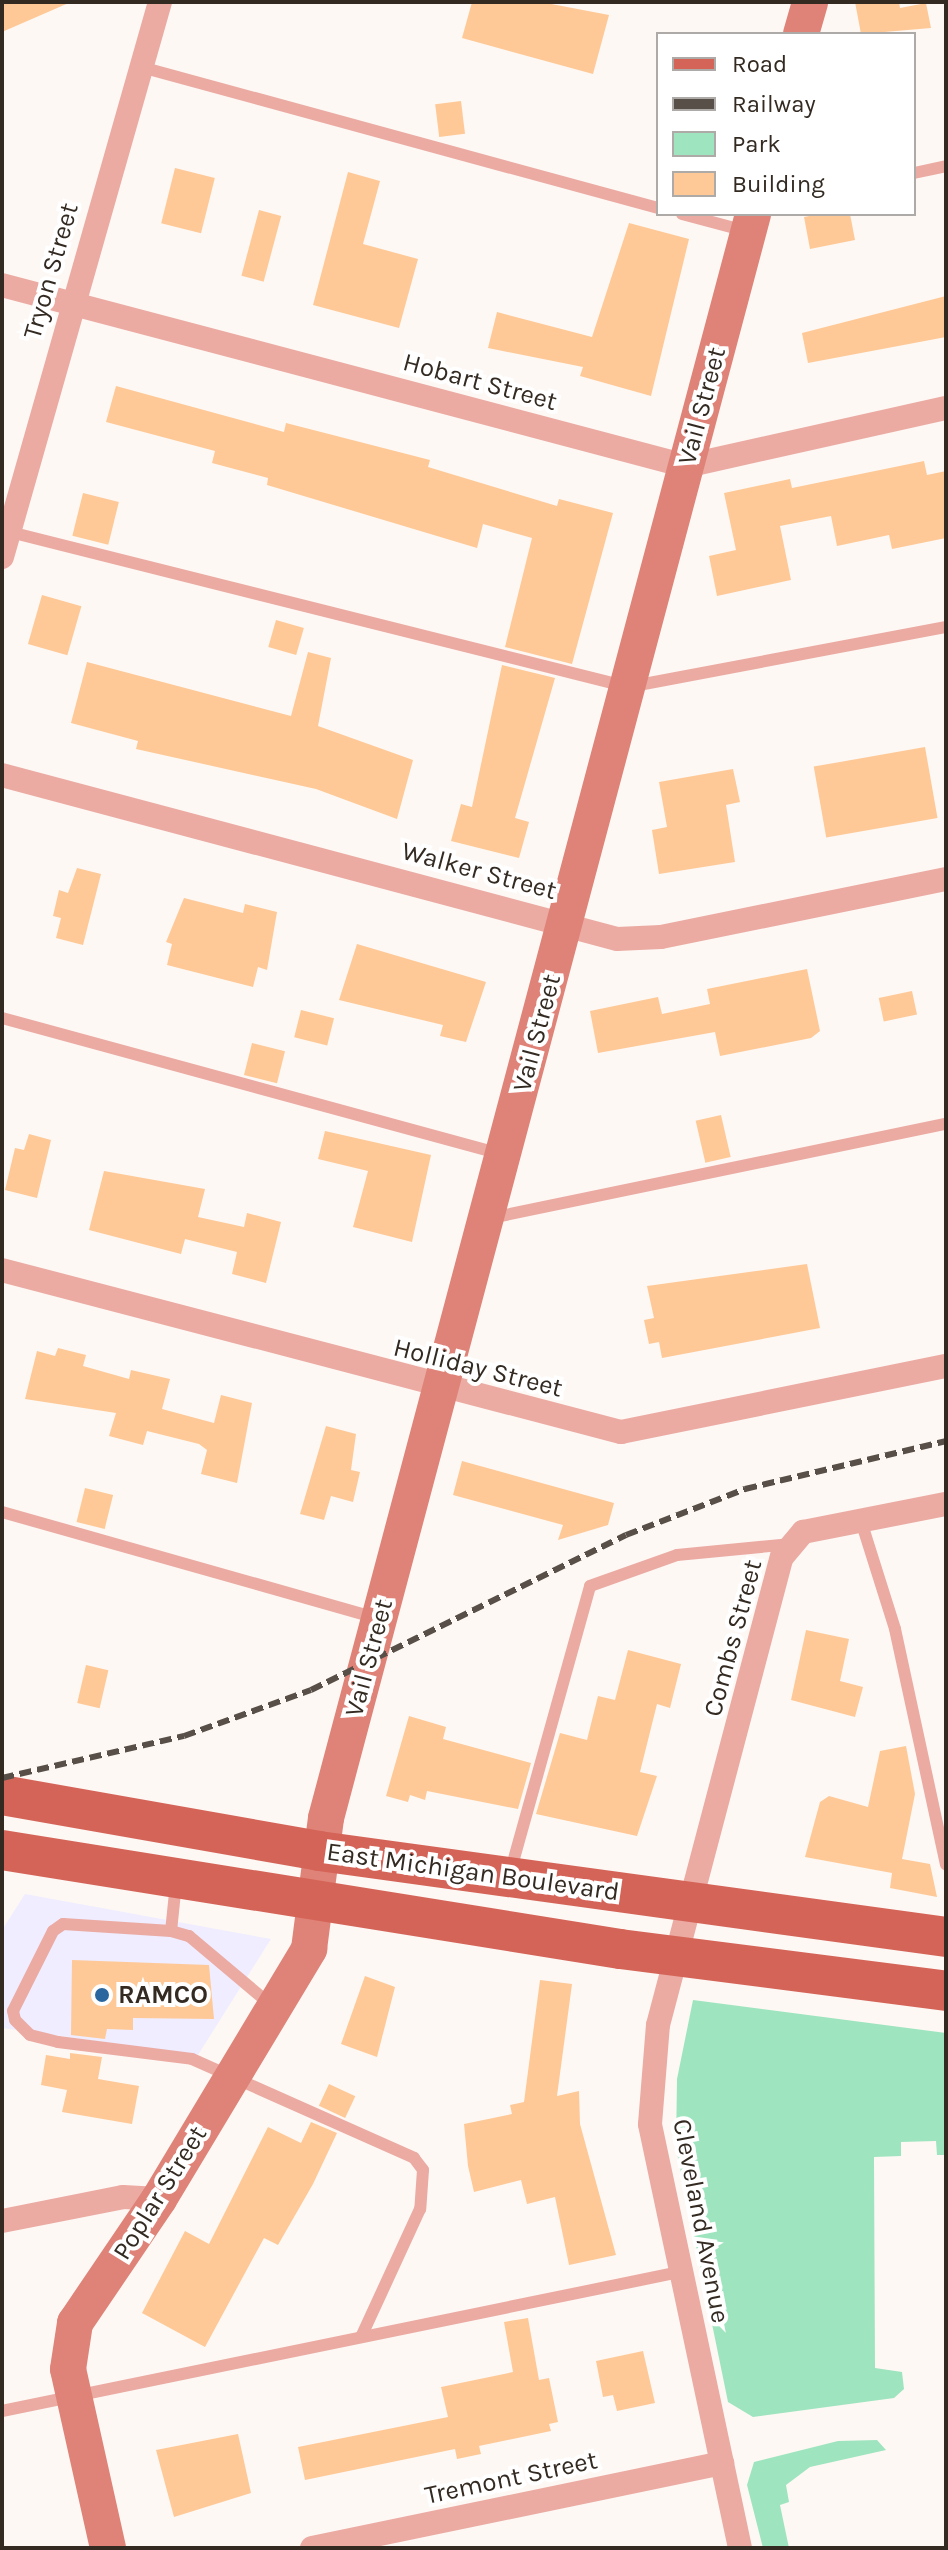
<!DOCTYPE html>
<style>
body{margin:0}
#map{position:relative;width:948px;height:2550px;overflow:hidden;background:#fdf8f4;font-family:Karla,sans-serif}
div>[style]{position:absolute}
.commercial>*{inset:0;background:#efedff}
.green>*{inset:0;background:#9ee5bf}
.building>*{inset:0;background:#fec997;transform-origin:0 0}
.lane>*{height:12px;margin:-6px;padding:0 6px;transform-origin:6px;border-radius:6px;background:#ebaba3}
.street>*{height:24px;margin:-12px;padding:0 12px;transform-origin:12px;border-radius:12px;background:#ebaba3}
.secondary>*{height:36px;margin:-18px;padding:0 18px;transform-origin:18px;border-radius:18px;background:#df8378}
.primary>*{height:40px;margin:-20px;padding:0 20px;transform-origin:20px;border-radius:20px;background:#d56458}
.rail>*{height:6px;margin-top:-3px;transform-origin:0;background:repeating-linear-gradient(90deg,#585048 0 12px,transparent 0 18px)}
.dots>*{width:22px;height:22px;translate:-50% -50%;box-sizing:border-box;border:4px solid #fff;border-radius:50%}
span{translate:-50% -50%;white-space:nowrap;text-align:center;line-height:1.15;-webkit-text-stroke:8px #fff;paint-order:stroke}
.street-label{font-size:26px;color:#332a22}
.poi-label{font-size:26px;color:#332a22;font-weight:700}
.left{translate:0 -50%;text-align:left}
.frame{position:absolute;inset:0;border:4px solid #332a22;pointer-events:none}
.legend{position:absolute;left:656px;top:32px;width:260px;height:184px;box-sizing:border-box;background:#fff;border:2px solid #adaaa7;margin:0;padding:10px 14px;list-style:none;font-size:24px;color:#332a22}
.legend li{display:flex;align-items:center;gap:16px;height:40px}
.legend b{width:40px;border:2px solid #adaaa7}
</style>
<div id="map">
<div class="commercial">
<i style="clip-path:polygon(25px 1894px,271px 1939px,198px 2055px,2px 2028px,2px 1930px)"></i>
</div>
<div class="green">
<i style="clip-path:polygon(693px 2000px,946px 2033px,946px 2155px,937px 2155px,936px 2141px,901px 2142px,901px 2156px,874px 2157px,875px 2368px,902px 2372px,904px 2389px,894px 2398px,753px 2417px,728px 2402px,676px 2148px,677px 2079px)"></i>
<i style="clip-path:polygon(877px 2440px,886px 2450px,810px 2467px,786px 2485px,789px 2502px,780px 2505px,789px 2548px,763px 2548px,747px 2485px,754px 2462px,838px 2441px)"></i>
</div>
<div class="building">
<i style="clip-path:polygon(2px 2px,71px 2px,2px 32px)"></i>
<i style="clip-path:polygon(472px 2px,541px 2px,609px 15px,593px 74px,462px 38px)"></i>
<i style="clip-path:polygon(855px 2px,899px 2px,900px 8px,926px 3px,931px 28px,861px 34px)"></i>
<i style="left:461px;top:101px;width:33px;height:26px;rotate:83deg"></i>
<i style="left:175px;top:168px;width:41px;height:57px;rotate:14deg"></i>
<i style="clip-path:polygon(348px 172px,380px 181px,363px 244px,418px 259px,399px 328px,313px 305px)"></i>
<i style="left:259px;top:210px;width:23px;height:68px;rotate:15deg"></i>
<i style="clip-path:polygon(820px 214px,850px 214px,855px 240px,810px 249px,804px 217px)"></i>
<i style="clip-path:polygon(629px 223px,689px 239px,651px 396px,580px 376px,583px 367px,488px 348px,497px 312px,592px 337px)"></i>
<i style="clip-path:polygon(946px 296px,946px 337px,808px 363px,802px 333px)"></i>
<i style="clip-path:polygon(116px 386px,284px 432px,286px 423px,430px 460px,428px 467px,557px 506px,559px 499px,613px 513px,572px 664px,505px 647px,532px 538px,483px 524px,477px 548px,267px 485px,268px 478px,212px 463px,215px 451px,106px 422px)"></i>
<i style="clip-path:polygon(924px 461px,927px 475px,946px 471px,946px 538px,892px 549px,889px 535px,837px 546px,831px 516px,780px 526px,791px 580px,717px 596px,709px 556px,736px 550px,724px 493px,790px 479px,792px 488px)"></i>
<i style="left:83px;top:493px;width:37px;height:44px;rotate:14deg"></i>
<i style="left:42px;top:595px;width:41px;height:51px;rotate:16deg"></i>
<i style="left:276px;top:620px;width:29px;height:28px;rotate:16deg"></i>
<i style="clip-path:polygon(308px 652px,331px 658px,318px 726px,413px 760px,397px 819px,316px 789px,136px 749px,138px 741px,71px 723px,87px 662px,291px 716px)"></i>
<i style="clip-path:polygon(502px 665px,555px 678px,515px 818px,529px 822px,519px 858px,451px 841px,461px 804px,472px 807px)"></i>
<i style="left:925px;top:747px;width:72px;height:113px;rotate:80deg"></i>
<i style="clip-path:polygon(733px 769px,740px 802px,726px 805px,735px 862px,659px 874px,652px 830px,667px 827px,659px 782px)"></i>
<i style="clip-path:polygon(77px 868px,101px 874px,83px 945px,56px 938px,61px 918px,53px 916px,59px 890px,68px 893px)"></i>
<i style="clip-path:polygon(184px 898px,243px 913px,245px 904px,277px 912px,267px 970px,258px 967px,253px 987px,167px 965px,172px 944px,166px 942px)"></i>
<i style="clip-path:polygon(357px 944px,486px 982px,466px 1042px,440px 1036px,443px 1025px,339px 1000px)"></i>
<i style="clip-path:polygon(807px 969px,820px 1031px,811px 1038px,720px 1056px,715px 1032px,598px 1053px,590px 1011px,658px 997px,662px 1014px,710px 1004px,707px 989px)"></i>
<i style="left:912px;top:991px;width:24px;height:34px;rotate:78deg"></i>
<i style="left:301px;top:1010px;width:34px;height:28px;rotate:14deg"></i>
<i style="left:252px;top:1043px;width:34px;height:33px;rotate:14deg"></i>
<i style="left:721px;top:1115px;width:43px;height:26px;rotate:77deg"></i>
<i style="clip-path:polygon(325px 1131px,431px 1155px,412px 1242px,353px 1227px,368px 1171px,318px 1159px)"></i>
<i style="clip-path:polygon(29px 1134px,51px 1140px,37px 1198px,5px 1190px,15px 1148px,24px 1150px)"></i>
<i style="clip-path:polygon(104px 1171px,205px 1189px,198px 1217px,244px 1227px,247px 1213px,281px 1222px,266px 1283px,232px 1274px,237px 1252px,185px 1239px,181px 1254px,89px 1230px)"></i>
<i style="clip-path:polygon(807px 1264px,820px 1328px,662px 1358px,659px 1342px,649px 1344px,644px 1320px,654px 1318px,647px 1286px)"></i>
<i style="clip-path:polygon(58px 1348px,86px 1355px,83px 1366px,129px 1379px,131px 1370px,170px 1379px,162px 1409px,214px 1423px,221px 1395px,252px 1403px,237px 1483px,201px 1474px,207px 1450px,199px 1444px,147px 1431px,143px 1445px,109px 1436px,116px 1413px,25px 1399px,37px 1351px,55px 1356px)"></i>
<i style="clip-path:polygon(326px 1426px,356px 1434px,351px 1470px,360px 1472px,353px 1502px,331px 1496px,324px 1520px,300px 1514px)"></i>
<i style="clip-path:polygon(462px 1461px,614px 1503px,608px 1525px,558px 1540px,563px 1525px,453px 1495px)"></i>
<i style="left:85px;top:1488px;width:29px;height:35px;rotate:14deg"></i>
<i style="clip-path:polygon(806px 1630px,849px 1639px,840px 1681px,863px 1687px,855px 1717px,791px 1700px)"></i>
<i style="clip-path:polygon(628px 1650px,681px 1664px,670px 1708px,657px 1704px,640px 1772px,657px 1776px,637px 1836px,536px 1814px,560px 1733px,587px 1740px,598px 1696px,615px 1700px)"></i>
<i style="left:86px;top:1665px;width:23px;height:39px;rotate:13deg"></i>
<i style="clip-path:polygon(409px 1716px,446px 1727px,443px 1739px,531px 1763px,518px 1809px,427px 1791px,425px 1800px,410px 1795px,408px 1802px,386px 1796px)"></i>
<i style="clip-path:polygon(906px 1746px,915px 1794px,902px 1859px,930px 1864px,937px 1897px,890px 1888px,892px 1873px,805px 1857px,820px 1802px,829px 1796px,868px 1807px,880px 1751px)"></i>
<i style="clip-path:polygon(72px 1960px,209px 1965px,214px 2019px,133px 2018px,133px 2030px,107px 2029px,105px 2039px,71px 2035px)"></i>
<i style="clip-path:polygon(365px 1976px,395px 1987px,377px 2057px,341px 2044px)"></i>
<i style="clip-path:polygon(540px 1980px,572px 1984px,557px 2096px,579px 2091px,580px 2124px,616px 2255px,569px 2265px,555px 2197px,527px 2204px,521px 2180px,474px 2192px,468px 2166px,464px 2124px,512px 2114px,510px 2105px,524px 2102px)"></i>
<i style="clip-path:polygon(70px 2053px,102px 2057px,98px 2079px,139px 2086px,132px 2124px,62px 2112px,67px 2090px,41px 2085px,46px 2055px,70px 2059px)"></i>
<i style="left:329px;top:2084px;width:29px;height:24px;rotate:25deg"></i>
<i style="clip-path:polygon(311px 2122px,337px 2133px,313px 2184px,278px 2245px,264px 2238px,205px 2347px,142px 2313px,185px 2231px,209px 2244px,268px 2127px,301px 2143px)"></i>
<i style="clip-path:polygon(528px 2318px,539px 2380px,549px 2378px,558px 2422px,549px 2424px,551px 2431px,479px 2446px,481px 2454px,457px 2459px,455px 2449px,305px 2480px,298px 2447px,448px 2417px,441px 2387px,513px 2372px,504px 2322px)"></i>
<i style="clip-path:polygon(643px 2351px,655px 2403px,617px 2411px,613px 2395px,603px 2397px,596px 2361px)"></i>
<i style="clip-path:polygon(238px 2434px,251px 2493px,174px 2517px,156px 2450px)"></i>
</div>
<div class="lane">
<i style="left:141px;top:67px;width:536px;rotate:15.26deg"></i>
<i style="left:914px;top:173px;width:33px;rotate:-12deg"></i>
<i style="left:682px;top:214px;width:66px;rotate:14.9deg"></i>
<i style="left:6px;top:531px;width:641px;rotate:14.08deg"></i>
<i style="left:628px;top:687px;width:324px;rotate:-10.7deg"></i>
<i style="left:2px;top:1018px;width:517px;rotate:15.25deg"></i>
<i style="left:491px;top:1218px;width:465px;rotate:-11.7deg"></i>
<i style="left:2px;top:1512px;width:389px;rotate:15.8deg"></i>
<i style="left:861px;top:1521px;width:113px;rotate:72.5deg"></i>
<i style="left:895px;top:1629px;width:241px;rotate:77.8deg"></i>
<i style="left:510px;top:1873px;width:298px;rotate:-74.4deg"></i>
<i style="left:590px;top:1586px;width:92px;rotate:-19.6deg"></i>
<i style="left:677px;top:1555px;width:115px;rotate:-5.5deg"></i>
<i style="left:176px;top:1883px;width:48px;rotate:95.9deg"></i>
<i style="left:171px;top:1931px;width:19px;rotate:16deg"></i>
<i style="left:189px;top:1936px;width:107px;rotate:40.1deg"></i>
<i style="left:171px;top:1931px;width:108px;rotate:-176.3deg"></i>
<i style="left:63px;top:1924px;width:12px;rotate:145deg"></i>
<i style="left:53px;top:1931px;width:89px;rotate:116.6deg"></i>
<i style="left:13px;top:2011px;width:9px;rotate:77deg"></i>
<i style="left:15px;top:2020px;width:21px;rotate:45deg"></i>
<i style="left:30px;top:2035px;width:29px;rotate:14deg"></i>
<i style="left:58px;top:2042px;width:135px;rotate:7.2deg"></i>
<i style="left:192px;top:2059px;width:243px;rotate:24deg"></i>
<i style="left:414px;top:2158px;width:15px;rotate:53deg"></i>
<i style="left:423px;top:2170px;width:39px;rotate:94deg"></i>
<i style="left:420px;top:2209px;width:141px;rotate:114.7deg"></i>
<i style="left:2px;top:2411px;width:692px;rotate:-11.59deg"></i>
</div>
<div class="street">
<i style="left:2px;top:285px;width:708px;rotate:14.82deg"></i>
<i style="left:686px;top:466px;width:266px;rotate:-12.6deg"></i>
<i style="left:2px;top:557px;width:577px;rotate:-74.11deg"></i>
<i style="left:2px;top:775px;width:636px;rotate:14.93deg"></i>
<i style="left:617px;top:939px;width:44px;rotate:-2.6deg"></i>
<i style="left:661px;top:937px;width:291px;rotate:-11.5deg"></i>
<i style="left:2px;top:1270px;width:640px;rotate:14.67deg"></i>
<i style="left:621px;top:1432px;width:332px;rotate:-11.5deg"></i>
<i style="left:2px;top:2221px;width:123px;rotate:-11.2deg"></i>
<i style="left:123px;top:2197px;width:36px;rotate:3deg"></i>
<i style="left:312px;top:2548px;width:419px;rotate:-11.7deg"></i>
<i style="left:740px;top:2548px;width:433px;rotate:-102deg"></i>
<i style="left:650px;top:2124px;width:99px;rotate:-85.4deg"></i>
<i style="left:658px;top:2025px;width:484px;rotate:-75.2deg"></i>
<i style="left:782px;top:1557px;width:33px;rotate:-50deg"></i>
<i style="left:803px;top:1532px;width:146px;rotate:-11.1deg"></i>
</div>
<div class="secondary">
<i style="left:801px;top:34px;width:33px;rotate:-74deg"></i>
<i style="left:108px;top:2548px;width:183px;rotate:-102.6deg"></i>
<i style="left:68px;top:2369px;width:47px;rotate:-81.3deg"></i>
<i style="left:75px;top:2323px;width:150px;rotate:-55.9deg"></i>
<i style="left:159px;top:2199px;width:292px;rotate:-59deg"></i>
<i style="left:309px;top:1949px;width:132px;rotate:-82.6deg"></i>
<i style="left:326px;top:1818px;width:1660px;rotate:-75.09deg"></i>
</div>
<div class="primary">
<i style="left:2px;top:1795px;width:322px;rotate:10deg"></i>
<i style="left:319px;top:1851px;width:633px;rotate:7.81deg"></i>
<i style="left:2px;top:1850px;width:626px;rotate:9.1deg"></i>
<i style="left:620px;top:1949px;width:329px;rotate:7.3deg"></i>
</div>
<div class="rail">
<i style="left:2px;top:1778px;width:187px;rotate:-13deg"></i>
<i style="left:184px;top:1736px;width:135px;rotate:-19.9deg"></i>
<i style="left:311px;top:1690px;width:351px;rotate:-26.2deg"></i>
<i style="left:626px;top:1535px;width:128px;rotate:-21.1deg"></i>
<i style="left:745px;top:1489px;width:207px;rotate:-13.4deg"></i>
</div>
<div class="dots">
<i style="left:102px;top:1995px;background:#2b679f"></i>
</div>
<div class="street-label">
<span style="left:51px;top:271px;rotate:-74deg">Tryon Street</span>
<span style="left:480px;top:382px;rotate:15deg">Hobart Street</span>
<span style="left:702px;top:406px;rotate:-75deg">Vail Street</span>
<span style="left:479px;top:871px;rotate:15deg">Walker Street</span>
<span style="left:537px;top:1033px;rotate:-75deg">Vail Street</span>
<span style="left:478px;top:1368px;rotate:14deg">Holliday Street</span>
<span style="left:733px;top:1638px;rotate:-75deg">Combs Street</span>
<span style="left:369px;top:1658px;rotate:-75deg">Vail Street</span>
<span style="left:473px;top:1872px;rotate:8deg">East Michigan Boulevard</span>
<span style="left:160px;top:2193px;rotate:-58deg">Poplar Street</span>
<span style="left:701px;top:2221px;rotate:79deg">Cleveland Avenue</span>
<span style="left:511px;top:2478px;rotate:-12deg">Tremont Street</span>
</div>
<div class="poi-label">
<span class="left" style="left:118px;top:1995px">RAMCO</span>
</div>
<div class="frame"></div>
<ul class="legend">
<li><b style="height:10px;background:#d56458"></b>Road</li>
<li><b style="height:10px;background:#585048"></b>Railway</li>
<li><b style="height:22px;background:#9ee5bf"></b>Park</li>
<li><b style="height:22px;background:#fec997"></b>Building</li>
</ul>
</div>
